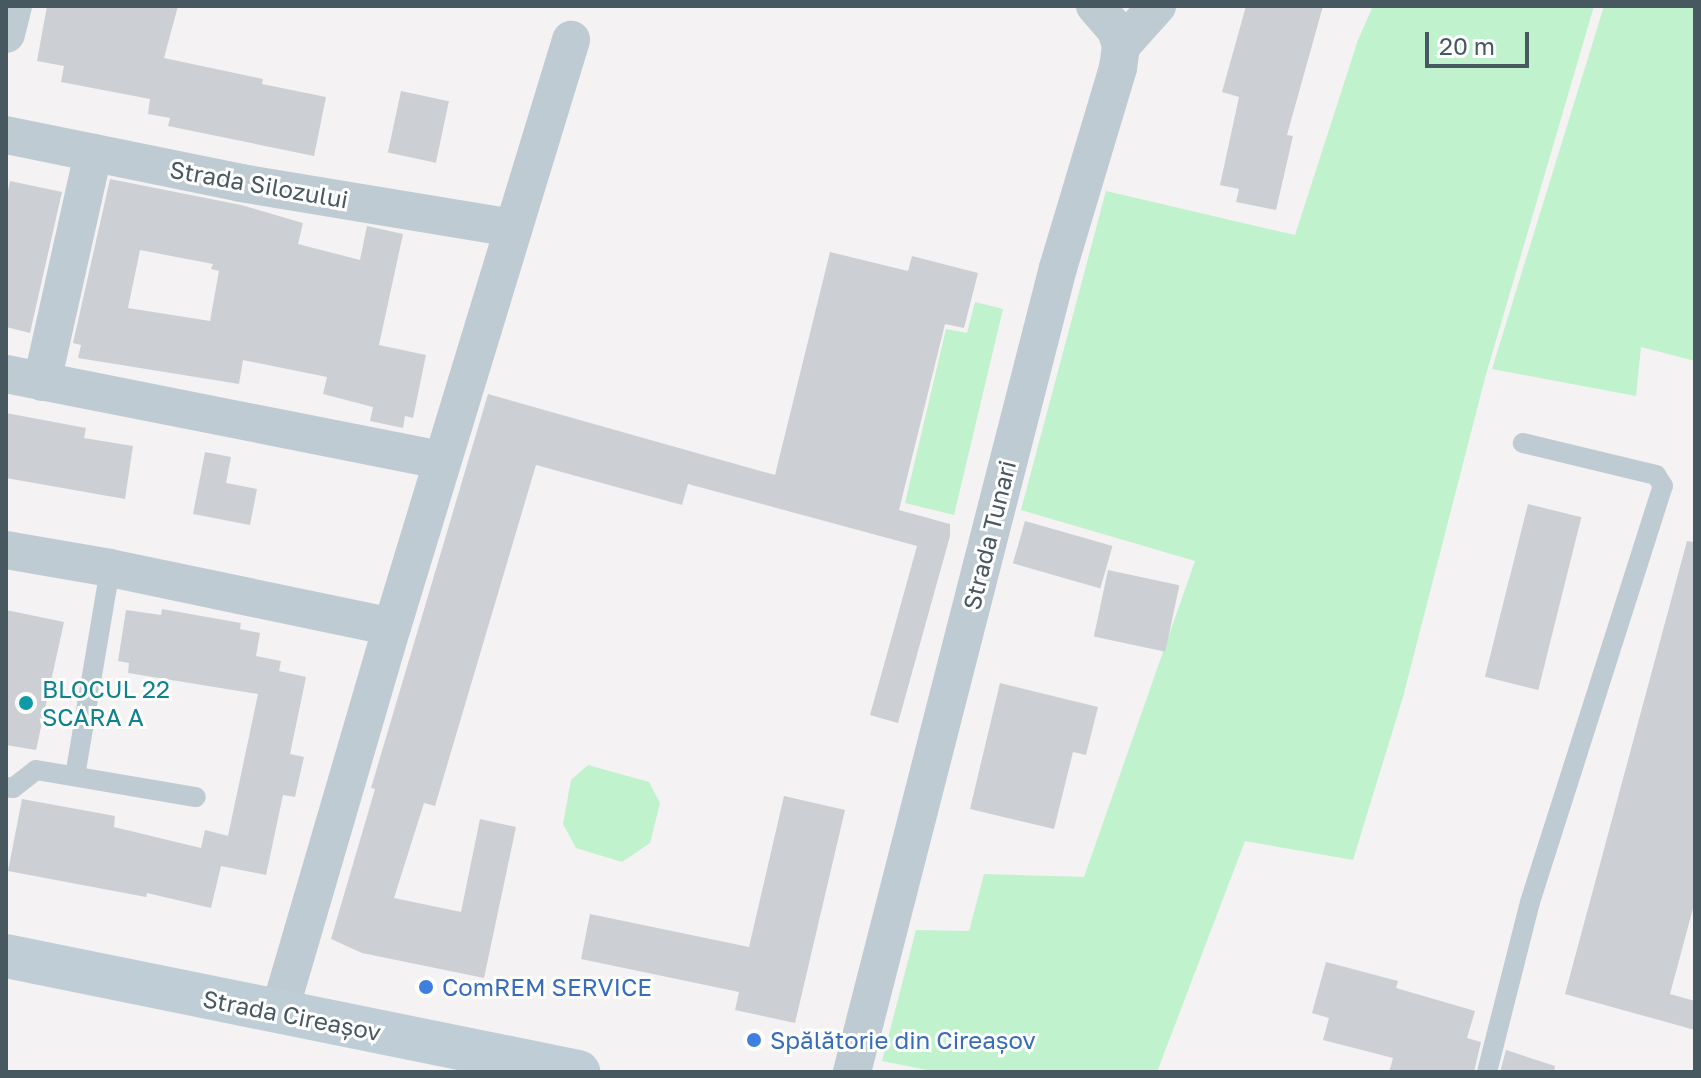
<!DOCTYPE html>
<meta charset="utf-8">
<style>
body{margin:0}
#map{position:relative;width:1701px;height:1078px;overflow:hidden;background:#f4f2f2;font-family:"Golos Text",sans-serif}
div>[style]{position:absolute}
.green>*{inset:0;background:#c0f2cd}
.building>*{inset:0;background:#ccd0d4;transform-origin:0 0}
.service>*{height:20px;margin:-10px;padding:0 10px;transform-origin:10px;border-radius:10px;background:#bfcbd2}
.minor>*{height:38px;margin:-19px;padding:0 19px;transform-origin:19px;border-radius:19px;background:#bfcbd2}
.secondary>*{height:44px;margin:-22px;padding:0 22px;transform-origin:22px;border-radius:22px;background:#bfcdd6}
.dots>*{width:22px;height:22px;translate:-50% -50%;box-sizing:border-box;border:4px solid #fff;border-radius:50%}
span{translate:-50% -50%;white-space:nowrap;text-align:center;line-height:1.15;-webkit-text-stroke:6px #fff;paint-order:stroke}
.street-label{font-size:24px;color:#485861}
.culture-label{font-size:24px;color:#0d838f}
.left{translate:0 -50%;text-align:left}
.shop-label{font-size:24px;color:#366cbe}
.frame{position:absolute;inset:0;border:8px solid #485861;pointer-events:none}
.scale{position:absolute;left:1425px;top:32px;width:104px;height:36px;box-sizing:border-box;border:4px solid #485861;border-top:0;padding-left:10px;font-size:24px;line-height:28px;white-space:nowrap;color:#485861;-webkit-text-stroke:6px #fff;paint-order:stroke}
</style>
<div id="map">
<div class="green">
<i style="clip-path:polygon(1373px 6px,1594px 6px,1485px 378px,1403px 697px,1353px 860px,1245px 841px,1157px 1072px,937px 1072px,882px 1061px,916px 930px,969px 931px,984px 874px,1084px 877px,1195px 561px,1021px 510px,1106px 191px,1295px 235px,1358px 40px)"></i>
<i style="clip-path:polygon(1604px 6px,1695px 6px,1695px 361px,1641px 347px,1636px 396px,1492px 369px)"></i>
<i style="clip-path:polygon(975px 302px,1003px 309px,954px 515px,905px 503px,946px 329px,967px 333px)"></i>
<i style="clip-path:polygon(588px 765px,649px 782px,660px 803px,650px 843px,622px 862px,576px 848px,563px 824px,571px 780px)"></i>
</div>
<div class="building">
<i style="clip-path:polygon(47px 6px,178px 6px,164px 58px,263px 79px,262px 84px,326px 97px,314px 156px,168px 126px,170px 118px,148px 114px,150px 99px,61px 82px,64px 66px,37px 61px)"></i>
<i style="clip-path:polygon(1246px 6px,1323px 6px,1287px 135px,1293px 136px,1276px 210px,1236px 202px,1239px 189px,1220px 185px,1239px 97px,1222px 92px)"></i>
<i style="left:401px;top:91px;width:49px;height:63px;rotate:12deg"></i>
<i style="clip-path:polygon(evenodd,110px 179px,241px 205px,303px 223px,298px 244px,360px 260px,367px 226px,403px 234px,379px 345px,426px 355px,413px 418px,405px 416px,403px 428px,370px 421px,373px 407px,323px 394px,327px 377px,243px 360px,239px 384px,78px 358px,81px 345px,73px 343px,110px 179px,140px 250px,213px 264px,211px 269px,219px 271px,210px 321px,128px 308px,140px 250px)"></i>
<i style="clip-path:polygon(10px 181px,62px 192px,30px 333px,6px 327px,6px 201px)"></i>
<i style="clip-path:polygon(830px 252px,908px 271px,912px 256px,978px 273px,964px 328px,945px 324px,899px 510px,950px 524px,950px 536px,898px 723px,870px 715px,917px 546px,688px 484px,682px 505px,536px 465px,435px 806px,424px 803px,394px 898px,461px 912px,480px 819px,516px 827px,484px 978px,362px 953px,331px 939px,375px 789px,371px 788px,488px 394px,775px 475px)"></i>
<i style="clip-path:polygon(6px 413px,86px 428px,84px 438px,133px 446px,125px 499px,6px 478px)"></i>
<i style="clip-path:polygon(205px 452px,231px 457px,226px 483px,257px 489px,250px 525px,193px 514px)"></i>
<i style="left:1528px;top:504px;width:55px;height:178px;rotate:14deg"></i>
<i style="left:1025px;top:521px;width:91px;height:44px;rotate:16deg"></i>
<i style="clip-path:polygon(1687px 541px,1695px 542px,1695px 901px,1670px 994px,1695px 1001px,1695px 1030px,1565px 994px)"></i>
<i style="left:1108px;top:570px;width:73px;height:68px;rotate:12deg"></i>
<i style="clip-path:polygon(162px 609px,241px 623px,240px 629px,260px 633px,256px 656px,281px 661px,279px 671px,306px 677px,290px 754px,304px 757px,295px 797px,283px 795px,266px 875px,221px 866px,211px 908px,147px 893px,146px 897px,8px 871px,22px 799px,115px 816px,114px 827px,201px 848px,205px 830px,228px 836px,258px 694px,128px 673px,129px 663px,118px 661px,126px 610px,161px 615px)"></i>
<i style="clip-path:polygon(6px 610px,64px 622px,36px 750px,6px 745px)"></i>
<i style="clip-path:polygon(1000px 683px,1098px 707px,1086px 755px,1073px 752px,1054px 829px,970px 809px)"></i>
<i style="clip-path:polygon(784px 796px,845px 810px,795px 1023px,735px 1010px,739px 992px,581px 959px,590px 914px,749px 947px)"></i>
<i style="clip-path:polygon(1326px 962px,1398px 981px,1396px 988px,1475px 1011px,1467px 1038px,1481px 1042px,1474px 1072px,1389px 1072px,1393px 1058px,1323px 1040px,1329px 1018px,1312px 1013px)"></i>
<i style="clip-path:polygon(1506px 1050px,1555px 1066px,1554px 1072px,1500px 1072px)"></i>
</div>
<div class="service">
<i style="left:75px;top:776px;width:211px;rotate:-80.4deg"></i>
<i style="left:6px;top:787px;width:7px;rotate:8deg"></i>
<i style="left:13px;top:788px;width:29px;rotate:-38deg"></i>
<i style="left:36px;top:770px;width:162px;rotate:9.6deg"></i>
<i style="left:1487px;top:1072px;width:175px;rotate:-75.8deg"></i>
<i style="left:1530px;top:902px;width:437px;rotate:-72.3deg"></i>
<i style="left:1663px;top:486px;width:13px;rotate:-122deg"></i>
<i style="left:1656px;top:475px;width:137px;rotate:-166.5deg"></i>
</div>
<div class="minor">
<i style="left:6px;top:34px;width:29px;rotate:-76deg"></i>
<i style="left:1121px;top:46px;width:54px;rotate:-48deg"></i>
<i style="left:6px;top:135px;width:240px;rotate:11.5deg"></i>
<i style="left:241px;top:183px;width:275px;rotate:9.4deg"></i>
<i style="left:6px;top:374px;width:444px;rotate:11.2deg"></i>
<i style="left:42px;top:382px;width:235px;rotate:-77.4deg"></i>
<i style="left:6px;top:550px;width:106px;rotate:9.8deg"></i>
<i style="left:110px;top:568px;width:288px;rotate:11.8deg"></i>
<i style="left:279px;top:1013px;width:402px;rotate:-73.7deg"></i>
<i style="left:392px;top:627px;width:614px;rotate:-73.04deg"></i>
<i style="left:852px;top:1072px;width:830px;rotate:-75.63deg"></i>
<i style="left:1058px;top:268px;width:209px;rotate:-73.3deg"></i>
<i style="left:1118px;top:68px;width:22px;rotate:-82deg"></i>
<i style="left:1121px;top:46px;width:17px;rotate:-107deg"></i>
<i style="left:1116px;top:30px;width:32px;rotate:-131deg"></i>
</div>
<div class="secondary">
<i style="left:6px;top:956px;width:584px;rotate:11.46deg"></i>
</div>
<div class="dots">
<i style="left:26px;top:703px;background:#0f9aa8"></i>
<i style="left:426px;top:987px;background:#3f7fe0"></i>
<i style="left:754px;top:1040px;background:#3f7fe0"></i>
</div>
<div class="street-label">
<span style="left:259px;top:184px;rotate:10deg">Strada Silozului</span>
<span style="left:989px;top:535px;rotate:-76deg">Strada Tunari</span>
<span style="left:292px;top:1015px;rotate:11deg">Strada Cireașov</span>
</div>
<div class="culture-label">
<span class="left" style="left:42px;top:703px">BLOCUL 22<br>SCARA A</span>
</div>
<div class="shop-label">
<span class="left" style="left:442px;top:987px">ComREM SERVICE</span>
<span class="left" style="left:770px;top:1040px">Spălătorie din Cireașov</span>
</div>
<div class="frame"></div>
<div class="scale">20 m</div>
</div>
